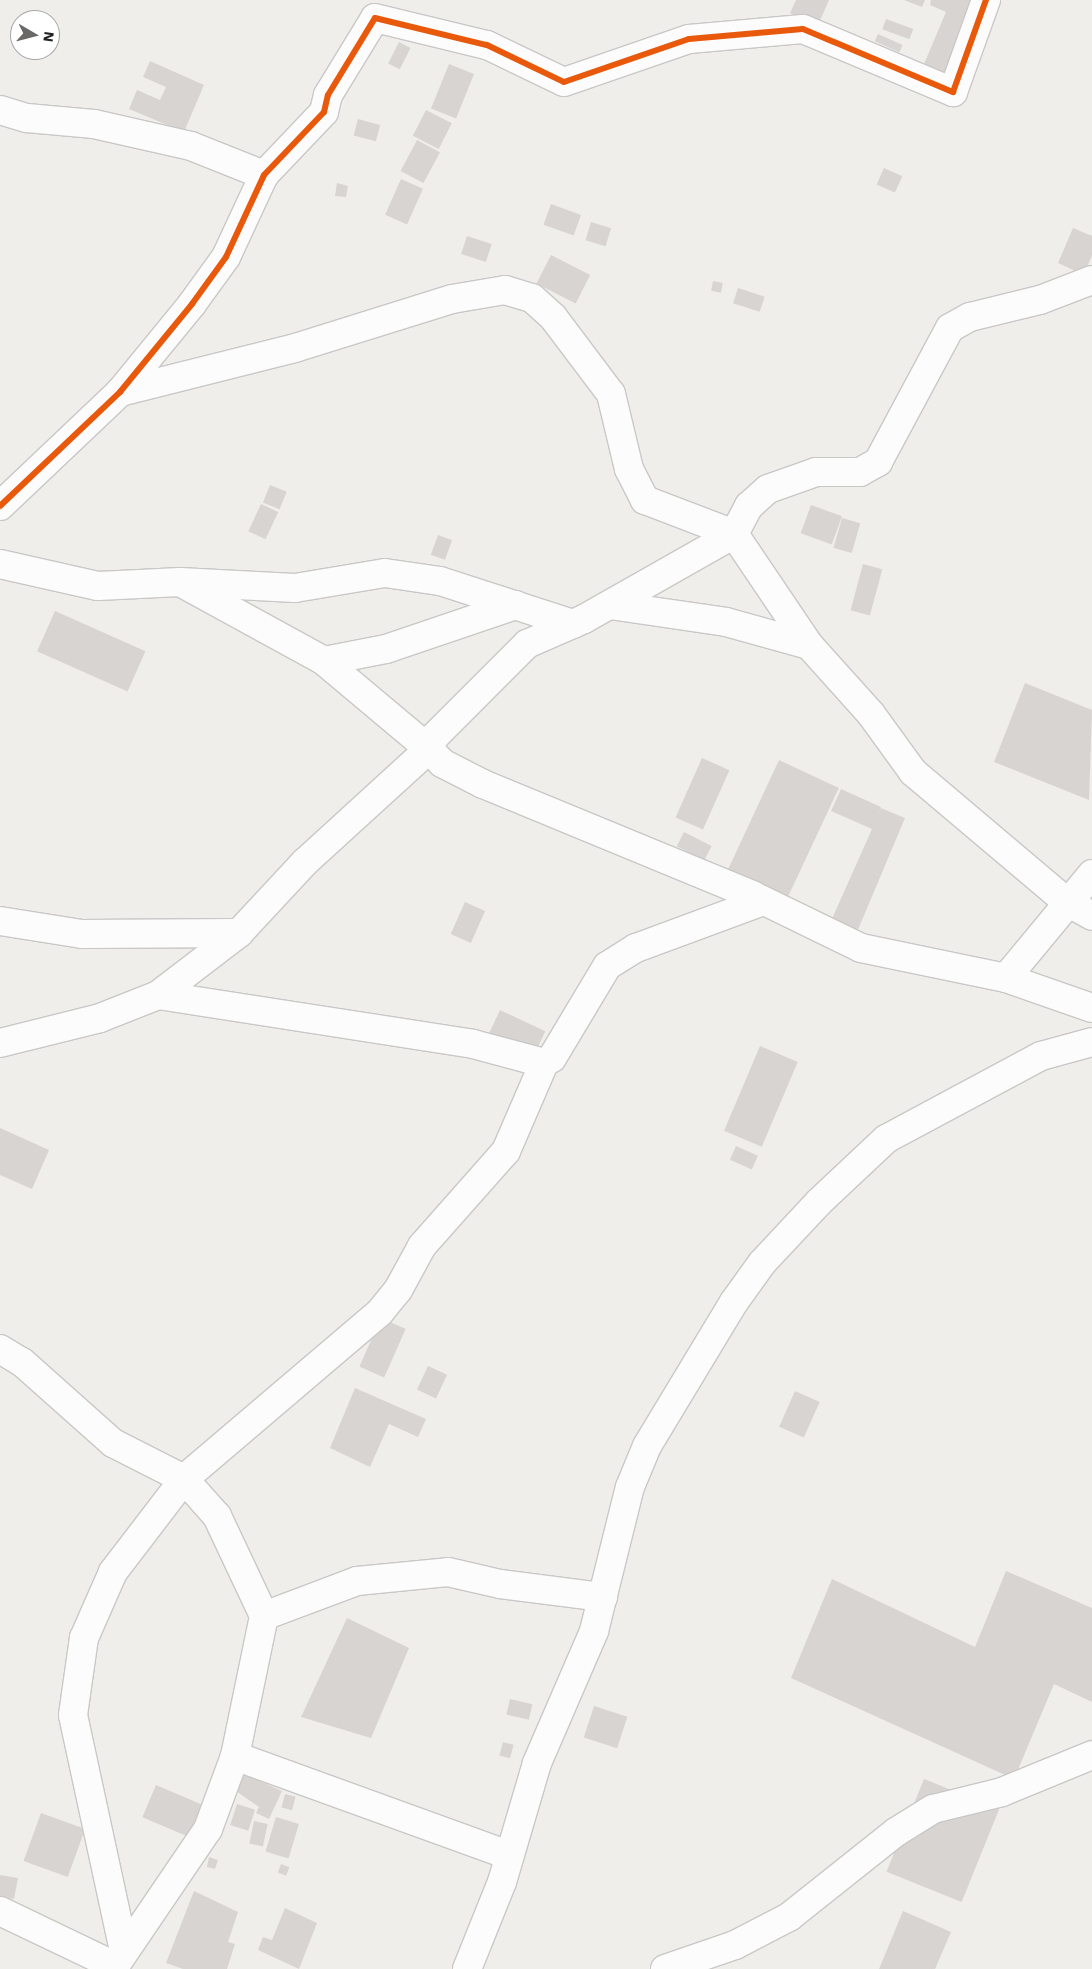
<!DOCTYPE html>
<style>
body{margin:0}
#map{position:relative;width:1092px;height:1969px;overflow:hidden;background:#f0eeeb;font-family:"Work Sans",sans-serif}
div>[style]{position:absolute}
.building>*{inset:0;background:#d7d4d2;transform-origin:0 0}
.roads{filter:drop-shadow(1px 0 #c9c8c7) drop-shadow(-1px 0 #c9c8c7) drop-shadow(0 1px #c9c8c7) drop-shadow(0 -1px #c9c8c7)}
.minor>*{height:28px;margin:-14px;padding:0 14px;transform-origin:14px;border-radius:14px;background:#fdfcfc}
.cycleway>*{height:6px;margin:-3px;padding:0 3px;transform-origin:3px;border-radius:3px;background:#e8590c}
span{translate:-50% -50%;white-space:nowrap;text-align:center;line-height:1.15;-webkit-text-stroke:4px #fff;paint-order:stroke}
.north{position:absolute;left:10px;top:10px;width:50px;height:50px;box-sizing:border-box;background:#fff;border:1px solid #a7a7a7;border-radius:50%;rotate:98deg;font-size:14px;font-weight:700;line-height:20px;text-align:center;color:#222}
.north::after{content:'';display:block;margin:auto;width:18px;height:22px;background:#6a6968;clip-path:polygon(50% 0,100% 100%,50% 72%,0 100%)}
</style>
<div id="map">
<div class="building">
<i style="clip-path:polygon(796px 0,829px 0,818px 25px,790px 13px)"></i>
<i style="clip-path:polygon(904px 0,925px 0,922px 7px)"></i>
<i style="clip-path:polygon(931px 0,981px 0,946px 81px,921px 71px,946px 12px,930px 5px)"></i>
<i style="left:886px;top:19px;width:29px;height:11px;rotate:20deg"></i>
<i style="left:878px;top:34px;width:27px;height:8px;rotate:24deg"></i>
<i style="left:399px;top:42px;width:13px;height:24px;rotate:27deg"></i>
<i style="clip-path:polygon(150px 61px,204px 85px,184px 132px,129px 109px,137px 90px,160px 100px,166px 87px,143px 77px)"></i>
<i style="left:449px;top:64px;width:27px;height:48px;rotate:22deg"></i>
<i style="left:426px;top:110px;width:29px;height:29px;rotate:27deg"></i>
<i style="left:358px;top:119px;width:23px;height:17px;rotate:15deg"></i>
<i style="left:417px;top:140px;width:26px;height:35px;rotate:28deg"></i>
<i style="left:884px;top:168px;width:20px;height:18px;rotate:24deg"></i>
<i style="left:401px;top:179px;width:24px;height:39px;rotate:24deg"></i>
<i style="clip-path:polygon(337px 183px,348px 186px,346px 197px,335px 196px)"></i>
<i style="left:551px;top:204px;width:32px;height:22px;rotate:20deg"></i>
<i style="left:591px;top:222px;width:21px;height:19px;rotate:17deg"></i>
<i style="clip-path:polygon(1073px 228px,1092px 236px,1092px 255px,1084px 275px,1058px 263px)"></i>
<i style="left:467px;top:236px;width:26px;height:19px;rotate:18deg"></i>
<i style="left:551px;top:255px;width:44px;height:32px;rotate:27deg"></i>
<i style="left:713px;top:281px;width:10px;height:10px;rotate:11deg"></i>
<i style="left:738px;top:288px;width:28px;height:16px;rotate:18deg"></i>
<i style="left:270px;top:485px;width:18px;height:19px;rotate:22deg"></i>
<i style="left:261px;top:504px;width:19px;height:30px;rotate:25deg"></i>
<i style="left:811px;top:505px;width:33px;height:30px;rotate:20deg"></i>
<i style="left:842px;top:518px;width:19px;height:31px;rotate:16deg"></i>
<i style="left:438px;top:535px;width:15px;height:21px;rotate:20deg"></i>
<i style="left:863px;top:564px;width:20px;height:48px;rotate:15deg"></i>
<i style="left:55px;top:611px;width:99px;height:44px;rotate:24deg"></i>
<i style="clip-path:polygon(1025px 683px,1092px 710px,1089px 800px,994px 762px)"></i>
<i style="left:702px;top:758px;width:30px;height:65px;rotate:24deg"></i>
<i style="left:779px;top:760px;width:66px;height:126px;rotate:25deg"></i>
<i style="clip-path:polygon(841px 789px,881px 807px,878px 814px,881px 808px,905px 818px,857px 932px,831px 921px,872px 829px,831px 811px)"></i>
<i style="left:684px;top:832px;width:31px;height:16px;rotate:27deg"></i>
<i style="left:465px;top:902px;width:22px;height:35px;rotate:24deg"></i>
<i style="left:500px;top:1010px;width:50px;height:33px;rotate:25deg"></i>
<i style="left:760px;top:1046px;width:41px;height:92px;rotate:23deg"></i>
<i style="clip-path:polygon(0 1128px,49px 1150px,32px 1189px,0 1175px)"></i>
<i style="left:736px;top:1146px;width:24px;height:15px;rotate:24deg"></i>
<i style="left:381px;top:1318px;width:27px;height:53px;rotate:24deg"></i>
<i style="left:428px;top:1366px;width:21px;height:26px;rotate:25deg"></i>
<i style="clip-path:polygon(355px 1388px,426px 1419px,418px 1437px,389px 1424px,370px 1467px,330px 1448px)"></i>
<i style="left:795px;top:1391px;width:27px;height:39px;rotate:24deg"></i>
<i style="clip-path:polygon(1006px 1571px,1092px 1608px,1092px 1702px,1054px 1684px,1014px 1779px,791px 1678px,832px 1579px,975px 1647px)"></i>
<i style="clip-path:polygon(347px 1618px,409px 1648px,371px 1738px,301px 1717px)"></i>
<i style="left:510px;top:1699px;width:23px;height:16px;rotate:13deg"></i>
<i style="left:594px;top:1706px;width:35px;height:33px;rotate:18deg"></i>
<i style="left:503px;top:1742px;width:11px;height:14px;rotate:15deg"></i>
<i style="clip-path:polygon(243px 1774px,282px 1791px,269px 1819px,256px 1813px,259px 1807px,236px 1791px)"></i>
<i style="left:924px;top:1779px;width:81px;height:100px;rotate:22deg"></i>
<i style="left:156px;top:1785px;width:56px;height:35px;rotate:23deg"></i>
<i style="left:285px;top:1794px;width:11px;height:14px;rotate:15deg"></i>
<i style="left:237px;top:1804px;width:19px;height:22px;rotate:18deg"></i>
<i style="left:41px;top:1813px;width:47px;height:51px;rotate:20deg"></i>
<i style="left:276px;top:1817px;width:24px;height:36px;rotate:17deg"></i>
<i style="left:254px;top:1821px;width:14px;height:23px;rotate:12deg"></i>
<i style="clip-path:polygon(209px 1857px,218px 1860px,215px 1869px,207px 1867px)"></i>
<i style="left:281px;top:1864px;width:9px;height:9px;rotate:21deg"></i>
<i style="clip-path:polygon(0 1875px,18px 1878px,14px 1899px,0 1896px)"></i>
<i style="clip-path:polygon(194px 1891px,238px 1912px,228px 1942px,235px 1944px,227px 1969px,183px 1969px,166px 1963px)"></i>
<i style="clip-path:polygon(285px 1908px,317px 1923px,299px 1969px,258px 1950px,263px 1937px,272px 1940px)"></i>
<i style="clip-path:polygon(903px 1911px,951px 1932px,935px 1969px,879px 1969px)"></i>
</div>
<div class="roads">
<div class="minor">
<i style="left:0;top:110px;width:28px;rotate:17deg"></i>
<i style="left:27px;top:118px;width:67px;rotate:5.1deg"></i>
<i style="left:94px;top:124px;width:99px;rotate:12.8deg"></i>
<i style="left:191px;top:146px;width:79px;rotate:21.7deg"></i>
<i style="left:120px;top:392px;width:180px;rotate:-14.1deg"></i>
<i style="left:295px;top:348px;width:164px;rotate:-17.3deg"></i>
<i style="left:452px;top:299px;width:54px;rotate:-9.6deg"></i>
<i style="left:505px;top:290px;width:28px;rotate:17deg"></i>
<i style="left:532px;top:298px;width:28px;rotate:42deg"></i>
<i style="left:553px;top:317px;width:96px;rotate:53deg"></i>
<i style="left:611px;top:394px;width:77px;rotate:76.5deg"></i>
<i style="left:629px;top:469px;width:35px;rotate:63deg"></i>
<i style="left:645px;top:500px;width:95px;rotate:20.9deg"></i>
<i style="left:734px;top:534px;width:134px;rotate:56deg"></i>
<i style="left:0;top:506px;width:166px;rotate:-43.5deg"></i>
<i style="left:120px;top:392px;width:114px;rotate:-50.7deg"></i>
<i style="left:192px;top:304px;width:58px;rotate:-54.1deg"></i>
<i style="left:226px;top:257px;width:90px;rotate:-65.1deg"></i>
<i style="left:264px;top:175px;width:87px;rotate:-46.4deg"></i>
<i style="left:324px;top:112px;width:17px;rotate:-77deg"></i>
<i style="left:328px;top:95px;width:90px;rotate:-58.6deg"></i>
<i style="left:375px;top:18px;width:115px;rotate:13.6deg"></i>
<i style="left:487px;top:45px;width:85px;rotate:25.7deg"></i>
<i style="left:564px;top:82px;width:132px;rotate:-19deg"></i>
<i style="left:689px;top:39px;width:114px;rotate:-5deg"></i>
<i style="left:803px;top:29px;width:163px;rotate:22.8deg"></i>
<i style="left:953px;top:92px;width:98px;rotate:-70.3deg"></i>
<i style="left:0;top:564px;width:100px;rotate:12.7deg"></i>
<i style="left:98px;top:586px;width:82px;rotate:-2.8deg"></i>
<i style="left:180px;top:582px;width:115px;rotate:3deg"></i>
<i style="left:295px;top:588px;width:91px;rotate:-9.5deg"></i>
<i style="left:385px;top:573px;width:56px;rotate:8.3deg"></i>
<i style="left:440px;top:581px;width:140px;rotate:17.9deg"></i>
<i style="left:180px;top:582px;width:164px;rotate:28.7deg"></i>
<i style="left:324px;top:661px;width:137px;rotate:40deg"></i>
<i style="left:429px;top:749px;width:13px;rotate:-67deg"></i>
<i style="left:434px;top:737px;width:132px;rotate:-45deg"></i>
<i style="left:527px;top:644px;width:62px;rotate:-23.7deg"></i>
<i style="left:584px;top:619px;width:172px;rotate:-29.5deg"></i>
<i style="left:734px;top:534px;width:32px;rotate:-62deg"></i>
<i style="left:749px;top:506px;width:25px;rotate:-42deg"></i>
<i style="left:768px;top:489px;width:51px;rotate:-19.5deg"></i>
<i style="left:816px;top:472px;width:44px"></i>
<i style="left:860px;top:472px;width:21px;rotate:-29deg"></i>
<i style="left:878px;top:462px;width:152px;rotate:-61.8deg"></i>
<i style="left:950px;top:328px;width:23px;rotate:-29deg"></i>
<i style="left:970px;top:317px;width:72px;rotate:-13.7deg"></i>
<i style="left:1040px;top:300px;width:56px;rotate:-21deg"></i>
<i style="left:610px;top:605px;width:117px;rotate:8.3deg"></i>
<i style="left:726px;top:622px;width:86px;rotate:15.5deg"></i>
<i style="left:809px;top:645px;width:93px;rotate:48.1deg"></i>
<i style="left:871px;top:714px;width:72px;rotate:54.1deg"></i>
<i style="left:913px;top:772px;width:202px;rotate:40.2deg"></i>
<i style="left:1067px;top:902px;width:29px;rotate:29deg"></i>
<i style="left:324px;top:661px;width:63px;rotate:-11deg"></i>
<i style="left:386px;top:649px;width:137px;rotate:-18.7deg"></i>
<i style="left:0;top:921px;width:83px;rotate:9deg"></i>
<i style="left:82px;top:934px;width:157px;rotate:-0.4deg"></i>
<i style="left:239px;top:933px;width:96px;rotate:-47.1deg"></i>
<i style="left:304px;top:863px;width:169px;rotate:-42.4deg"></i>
<i style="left:429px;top:749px;width:19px;rotate:47deg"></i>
<i style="left:442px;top:763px;width:46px;rotate:27.1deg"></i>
<i style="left:483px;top:784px;width:291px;rotate:22.4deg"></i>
<i style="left:752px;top:895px;width:121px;rotate:25.9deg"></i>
<i style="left:861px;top:948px;width:148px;rotate:11.7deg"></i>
<i style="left:1006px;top:978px;width:91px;rotate:19.2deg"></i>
<i style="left:1006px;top:978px;width:135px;rotate:-50.4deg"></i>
<i style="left:158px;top:995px;width:319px;rotate:8.8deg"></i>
<i style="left:473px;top:1044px;width:73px;rotate:15deg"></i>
<i style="left:544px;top:1063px;width:9px;rotate:-32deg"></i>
<i style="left:552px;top:1058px;width:107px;rotate:-59.1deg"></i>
<i style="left:607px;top:966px;width:34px;rotate:-32deg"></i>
<i style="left:636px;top:948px;width:135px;rotate:-20.3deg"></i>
<i style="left:0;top:1043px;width:103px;rotate:-14deg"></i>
<i style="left:100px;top:1018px;width:62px;rotate:-21.6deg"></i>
<i style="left:158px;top:995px;width:102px;rotate:-37.4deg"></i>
<i style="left:0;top:1349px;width:26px;rotate:31deg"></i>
<i style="left:22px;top:1362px;width:122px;rotate:41.7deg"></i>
<i style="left:113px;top:1443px;width:80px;rotate:26.9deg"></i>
<i style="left:184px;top:1479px;width:50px;rotate:48.3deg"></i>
<i style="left:217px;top:1516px;width:110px;rotate:64.8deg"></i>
<i style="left:264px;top:1616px;width:143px;rotate:101.7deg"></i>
<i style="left:235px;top:1756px;width:78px;rotate:110.3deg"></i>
<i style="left:208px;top:1829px;width:169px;rotate:124.2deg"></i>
<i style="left:264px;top:1616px;width:99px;rotate:-20.6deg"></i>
<i style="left:357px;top:1581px;width:91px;rotate:-5.6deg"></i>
<i style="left:448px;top:1572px;width:53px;rotate:13deg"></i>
<i style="left:500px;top:1584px;width:104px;rotate:7.2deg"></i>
<i style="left:235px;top:1756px;width:291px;rotate:19.9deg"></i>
<i style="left:0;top:1911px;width:127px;rotate:25.6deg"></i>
<i style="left:124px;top:1951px;width:241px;rotate:-102.2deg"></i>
<i style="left:73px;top:1715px;width:78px;rotate:-81.9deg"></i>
<i style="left:84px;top:1638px;width:72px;rotate:-66.3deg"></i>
<i style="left:113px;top:1572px;width:117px;rotate:-52.6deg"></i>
<i style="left:184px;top:1479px;width:257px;rotate:-40.4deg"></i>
<i style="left:380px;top:1312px;width:28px;rotate:-51deg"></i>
<i style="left:398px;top:1290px;width:50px;rotate:-61.4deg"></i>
<i style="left:422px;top:1246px;width:127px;rotate:-48.5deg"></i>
<i style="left:506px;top:1151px;width:96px;rotate:-66.6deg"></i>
<i style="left:467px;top:1969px;width:94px;rotate:-68.1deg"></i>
<i style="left:502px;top:1882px;width:124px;rotate:-73.6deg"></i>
<i style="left:537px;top:1763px;width:144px;rotate:-66.6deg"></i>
<i style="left:594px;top:1631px;width:148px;rotate:-76deg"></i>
<i style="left:630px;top:1487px;width:44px;rotate:-67.5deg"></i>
<i style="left:647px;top:1446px;width:168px;rotate:-58.9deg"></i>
<i style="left:734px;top:1302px;width:48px;rotate:-54.3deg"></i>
<i style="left:762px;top:1263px;width:83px;rotate:-46.9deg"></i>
<i style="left:819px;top:1202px;width:92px;rotate:-43.2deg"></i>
<i style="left:886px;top:1139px;width:176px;rotate:-28.2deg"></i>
<i style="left:1041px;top:1056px;width:53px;rotate:-15.4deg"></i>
<i style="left:665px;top:1969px;width:74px;rotate:-18.9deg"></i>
<i style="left:735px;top:1945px;width:61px;rotate:-27.4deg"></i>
<i style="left:789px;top:1917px;width:137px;rotate:-38.5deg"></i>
<i style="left:896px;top:1832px;width:44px;rotate:-31.9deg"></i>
<i style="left:933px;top:1809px;width:71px;rotate:-13.8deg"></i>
<i style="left:1002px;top:1792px;width:97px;rotate:-22.3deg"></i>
</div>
</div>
<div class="cycleway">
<i style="left:0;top:506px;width:166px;rotate:-43.5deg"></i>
<i style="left:120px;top:392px;width:114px;rotate:-50.7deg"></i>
<i style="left:192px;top:304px;width:58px;rotate:-54.1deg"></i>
<i style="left:226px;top:257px;width:90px;rotate:-65.1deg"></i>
<i style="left:264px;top:175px;width:87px;rotate:-46.4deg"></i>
<i style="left:324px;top:112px;width:17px;rotate:-77deg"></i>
<i style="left:328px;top:95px;width:90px;rotate:-58.6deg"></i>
<i style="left:375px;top:18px;width:115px;rotate:13.6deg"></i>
<i style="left:487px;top:45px;width:85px;rotate:25.7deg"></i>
<i style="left:564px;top:82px;width:132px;rotate:-19deg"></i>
<i style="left:689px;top:39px;width:114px;rotate:-5deg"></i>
<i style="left:803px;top:29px;width:163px;rotate:22.8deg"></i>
<i style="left:953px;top:92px;width:98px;rotate:-70.3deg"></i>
</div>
<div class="north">N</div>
</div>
